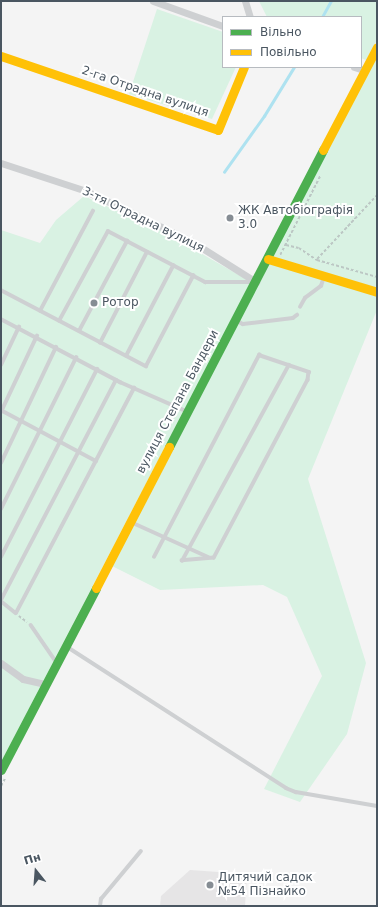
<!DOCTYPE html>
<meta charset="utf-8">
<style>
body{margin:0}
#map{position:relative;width:378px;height:907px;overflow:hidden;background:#f4f4f4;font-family:"DejaVu Sans",sans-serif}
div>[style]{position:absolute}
.education>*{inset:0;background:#e6e5e6}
.green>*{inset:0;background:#d9f2e3}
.stream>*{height:2.5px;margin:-1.25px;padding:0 1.25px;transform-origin:1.25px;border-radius:1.25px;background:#aee2f0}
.path>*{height:1.5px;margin-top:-0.75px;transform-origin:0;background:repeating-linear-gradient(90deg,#bcc7c4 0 3px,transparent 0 5px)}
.lane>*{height:3.5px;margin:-1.75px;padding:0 1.75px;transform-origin:1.75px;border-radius:1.75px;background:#ced0d2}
.street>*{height:7px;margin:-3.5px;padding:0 3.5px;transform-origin:3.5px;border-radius:3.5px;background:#ced0d2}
.fast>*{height:9px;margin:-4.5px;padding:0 4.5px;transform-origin:4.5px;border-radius:4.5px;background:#4caf50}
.slow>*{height:9px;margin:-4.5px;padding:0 4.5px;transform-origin:4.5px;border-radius:4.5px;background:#ffc107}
.dots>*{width:11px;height:11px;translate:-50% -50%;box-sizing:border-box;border:2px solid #fff;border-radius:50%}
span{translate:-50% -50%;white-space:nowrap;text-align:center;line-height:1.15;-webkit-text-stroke:4px #fff;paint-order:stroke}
.street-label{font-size:12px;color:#4a5661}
.poi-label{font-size:12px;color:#4a5661}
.left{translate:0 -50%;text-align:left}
.frame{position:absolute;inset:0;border:2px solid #4a5661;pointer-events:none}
.legend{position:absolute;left:222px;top:16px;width:140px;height:52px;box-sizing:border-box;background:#fff;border:1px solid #b7bbc0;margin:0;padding:5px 7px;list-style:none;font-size:12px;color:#4a5661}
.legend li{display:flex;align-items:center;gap:8px;height:20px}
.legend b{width:20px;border:1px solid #b7bbc0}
.north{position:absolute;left:16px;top:851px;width:40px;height:40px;-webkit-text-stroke:3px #fff;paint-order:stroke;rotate:343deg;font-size:11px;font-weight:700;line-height:16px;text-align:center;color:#4a5661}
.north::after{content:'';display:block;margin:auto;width:14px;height:18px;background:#4a5661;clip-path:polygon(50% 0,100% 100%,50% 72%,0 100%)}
</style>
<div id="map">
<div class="education">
<i style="clip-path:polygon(190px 870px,247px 874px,245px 906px,160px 906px,161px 896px)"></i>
</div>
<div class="green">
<i style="clip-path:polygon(259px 1px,377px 1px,377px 40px,366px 60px,361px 58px,361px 17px,267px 17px)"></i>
<i style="clip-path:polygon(157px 9px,223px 32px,223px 67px,236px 67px,212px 119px,129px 94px)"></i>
<i style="clip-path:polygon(377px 54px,377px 288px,273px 257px)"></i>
<i style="clip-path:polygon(84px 196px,162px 231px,251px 282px,1px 762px,1px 230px,40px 243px,56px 220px)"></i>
<i style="clip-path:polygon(270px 263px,377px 295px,377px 310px,308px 479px,366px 663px,347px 734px,300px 802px,264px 789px,322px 676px,287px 597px,263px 585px,160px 590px,108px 564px)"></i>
</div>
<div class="stream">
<i style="left:322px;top:17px;width:18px;rotate:-61deg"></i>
<i style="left:224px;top:172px;width:69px;rotate:-54.5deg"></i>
<i style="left:264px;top:116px;width:57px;rotate:-58.5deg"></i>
</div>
<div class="path">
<i style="left:286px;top:245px;width:13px;rotate:13deg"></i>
<i style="left:299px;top:248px;width:22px;rotate:34deg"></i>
<i style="left:317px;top:260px;width:62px;rotate:15.8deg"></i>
<i style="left:280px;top:255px;width:89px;rotate:-63.1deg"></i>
<i style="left:317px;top:259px;width:88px;rotate:-46.8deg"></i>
<i style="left:19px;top:616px;width:10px;rotate:37deg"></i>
<i style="left:1px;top:786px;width:9px;rotate:-63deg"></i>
</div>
<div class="lane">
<i style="left:1px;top:290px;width:164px;rotate:27.7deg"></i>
<i style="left:146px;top:366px;width:102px;rotate:-62.4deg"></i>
<i style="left:300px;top:307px;width:10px;rotate:-61deg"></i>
<i style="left:305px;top:298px;width:20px;rotate:-37deg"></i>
<i style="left:321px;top:286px;width:9px;rotate:-72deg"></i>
<i style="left:40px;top:311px;width:113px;rotate:-62.1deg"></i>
<i style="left:1px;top:319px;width:135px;rotate:27.9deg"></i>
<i style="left:120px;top:382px;width:72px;rotate:23.7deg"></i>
<i style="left:236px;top:320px;width:8px;rotate:30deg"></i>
<i style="left:243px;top:324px;width:50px;rotate:-6.8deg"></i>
<i style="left:293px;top:318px;width:5px;rotate:-37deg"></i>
<i style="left:59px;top:321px;width:102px;rotate:-61.4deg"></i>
<i style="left:108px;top:231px;width:110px;rotate:27.7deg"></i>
<i style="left:205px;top:282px;width:47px"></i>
<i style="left:79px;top:331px;width:102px;rotate:-61.9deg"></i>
<i style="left:100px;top:343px;width:102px;rotate:-62.7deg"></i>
<i style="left:126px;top:356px;width:102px;rotate:-62.4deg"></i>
<i style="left:1px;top:365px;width:42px;rotate:-64.7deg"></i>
<i style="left:1px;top:410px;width:108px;rotate:28.2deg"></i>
<i style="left:1px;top:412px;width:84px;rotate:-64.7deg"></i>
<i style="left:1px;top:463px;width:128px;rotate:-64.6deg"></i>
<i style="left:1px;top:509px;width:169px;rotate:-63.6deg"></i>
<i style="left:131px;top:522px;width:85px;rotate:24.4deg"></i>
<i style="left:1px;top:557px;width:211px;rotate:-62.9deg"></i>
<i style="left:154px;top:557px;width:228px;rotate:-62.5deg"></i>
<i style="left:259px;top:355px;width:53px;rotate:18.8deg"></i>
<i style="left:309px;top:372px;width:8px;rotate:97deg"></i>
<i style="left:308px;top:380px;width:201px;rotate:117.8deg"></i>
<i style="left:214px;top:558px;width:32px;rotate:175deg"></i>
<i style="left:182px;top:561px;width:223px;rotate:-61.4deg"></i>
<i style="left:1px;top:600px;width:248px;rotate:-62.4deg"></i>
<i style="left:1px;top:601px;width:19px;rotate:39deg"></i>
<i style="left:16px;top:613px;width:254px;rotate:-62.3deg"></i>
<i style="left:31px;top:625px;width:42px;rotate:55.6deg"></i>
<i style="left:66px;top:646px;width:262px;rotate:32.8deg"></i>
<i style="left:286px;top:788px;width:11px;rotate:22deg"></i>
<i style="left:296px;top:792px;width:82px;rotate:9.8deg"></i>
<i style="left:100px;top:906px;width:7px;rotate:-82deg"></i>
<i style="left:101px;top:899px;width:62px;rotate:-50.2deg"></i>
</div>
<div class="street">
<i style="left:153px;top:1px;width:74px;rotate:19.7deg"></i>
<i style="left:245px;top:1px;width:17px;rotate:73deg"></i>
<i style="left:354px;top:67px;width:10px;rotate:17deg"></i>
<i style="left:1px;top:163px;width:89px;rotate:18.2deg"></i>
<i style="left:86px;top:191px;width:116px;rotate:25.5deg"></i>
<i style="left:191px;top:241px;width:77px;rotate:32.2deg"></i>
<i style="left:1px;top:663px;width:27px;rotate:36deg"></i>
<i style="left:23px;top:679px;width:23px;rotate:13deg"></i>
</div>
<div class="fast">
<i style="left:169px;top:447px;width:335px;rotate:-62.6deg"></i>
<i style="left:1px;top:770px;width:205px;rotate:-62.4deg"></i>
</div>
<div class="slow">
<i style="left:1px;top:56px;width:229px;rotate:18.8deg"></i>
<i style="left:218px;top:130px;width:68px;rotate:-67.6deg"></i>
<i style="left:323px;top:150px;width:116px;rotate:-62.3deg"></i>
<i style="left:268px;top:259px;width:114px;rotate:16.8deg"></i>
<i style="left:96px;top:588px;width:159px;rotate:-62.6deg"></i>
</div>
<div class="dots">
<i style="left:230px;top:218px;background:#868d94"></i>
<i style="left:94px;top:303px;background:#868d94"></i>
<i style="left:210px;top:885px;background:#868d94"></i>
</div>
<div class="street-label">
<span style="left:145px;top:92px;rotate:19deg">2-га Отрадна вулиця</span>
<span style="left:143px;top:220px;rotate:26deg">3-тя Отрадна вулиця</span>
<span style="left:178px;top:402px;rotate:-62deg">вулиця Степана Бандери</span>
</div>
<div class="poi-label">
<span class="left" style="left:238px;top:218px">ЖК Автобіографія<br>3.0</span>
<span class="left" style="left:102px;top:303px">Ротор</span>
<span class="left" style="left:218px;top:885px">Дитячий садок<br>№54 Пізнайко</span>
</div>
<div class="frame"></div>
<ul class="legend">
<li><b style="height:5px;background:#4caf50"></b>Вільно</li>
<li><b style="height:5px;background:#ffc107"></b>Повільно</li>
</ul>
<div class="north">Пн</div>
</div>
